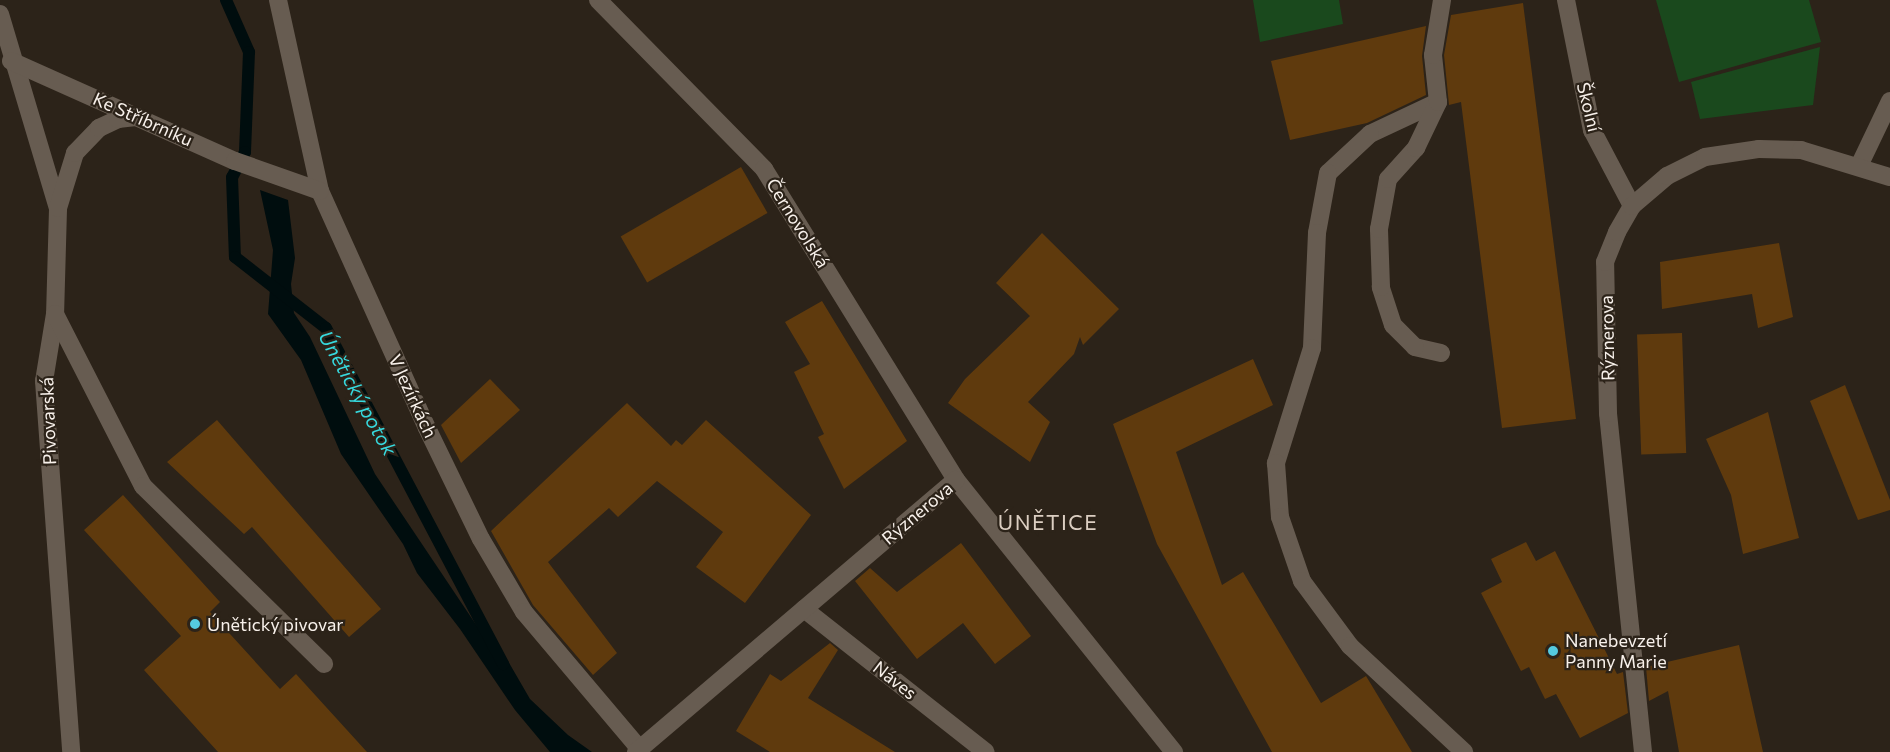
<!DOCTYPE html>
<meta charset="utf-8">
<style>
body{margin:0}
#map{position:relative;width:1890px;height:752px;overflow:hidden;background:#2c2319;font-family:Commissioner,sans-serif}
div>[style]{position:absolute}
.green>*{inset:0;background:#1a491d}
.water>*{inset:0;background:#000d0e}
.stream>*{height:12px;margin:-6px;padding:0 6px;transform-origin:6px;border-radius:6px;background:#000d0e}
.building>*{inset:0;background:#5f3a0d;transform-origin:0 0}
.minor>*{height:18px;margin:-9px;padding:0 9px;transform-origin:9px;border-radius:9px;background:#675c51}
.dots>*{width:16px;height:16px;translate:-50% -50%;box-sizing:border-box;border:3px solid #2c2319;border-radius:50%}
span{translate:-50% -50%;white-space:nowrap;text-align:center;line-height:1.15;-webkit-text-stroke:4.5px #2c2319;paint-order:stroke}
.street-label{font-size:18px;color:#f8f1eb}
.poi-label{font-size:18px;color:#f8f1eb}
.left{translate:0 -50%;text-align:left}
.water-label{font-size:20px;color:#37d9de;font-style:italic}
.quarter-label{font-size:21px;color:#dbcec1;letter-spacing:1.5px}
</style>
<div id="map">
<div class="green">
<i style="clip-path:polygon(1253px 0,1339px 0,1343px 24px,1260px 42px)"></i>
<i style="clip-path:polygon(1656px 0,1809px 0,1821px 42px,1679px 82px)"></i>
<i style="clip-path:polygon(1820px 47px,1813px 105px,1700px 119px,1691px 82px)"></i>
</div>
<div class="water">
<i style="clip-path:polygon(260px 190px,288px 200px,295px 258px,291px 284px,294px 313px,310px 337px,375px 474px,491px 647px,508px 661px,530px 699px,568px 735px,592px 752px,550px 752px,515px 710px,460px 629px,417px 573px,403px 544px,341px 454px,301px 360px,268px 314px,273px 250px)"></i>
</div>
<div class="stream">
<i style="left:226px;top:0;width:57px;rotate:66.1deg"></i>
<i style="left:249px;top:52px;width:100px;rotate:92.3deg"></i>
<i style="left:245px;top:152px;width:28px;rotate:117deg"></i>
<i style="left:232px;top:177px;width:80px;rotate:87.9deg"></i>
<i style="left:235px;top:257px;width:115px;rotate:38deg"></i>
<i style="left:326px;top:328px;width:380px;rotate:62.2deg"></i>
</div>
<div class="building">
<i style="clip-path:polygon(1523px 3px,1576px 419px,1502px 428px,1461px 102px,1449px 105px,1444px 55px,1451px 15px)"></i>
<i style="clip-path:polygon(1426px 26px,1422px 56px,1426px 95px,1367px 123px,1290px 140px,1271px 61px)"></i>
<i style="left:741px;top:167px;width:53px;height:139px;rotate:60deg"></i>
<i style="clip-path:polygon(1042px 233px,1119px 309px,1083px 345px,1080px 337px,1074px 354px,1028px 402px,1050px 422px,1030px 462px,948px 403px,965px 379px,1030px 316px,996px 283px)"></i>
<i style="clip-path:polygon(1779px 243px,1793px 317px,1758px 328px,1752px 294px,1662px 309px,1660px 262px)"></i>
<i style="clip-path:polygon(822px 301px,907px 441px,844px 489px,818px 437px,824px 434px,794px 372px,810px 364px,785px 322px)"></i>
<i style="left:1682px;top:333px;width:120px;height:45px;rotate:88deg"></i>
<i style="clip-path:polygon(1253px 359px,1273px 405px,1176px 452px,1222px 585px,1243px 572px,1321px 703px,1366px 676px,1412px 752px,1272px 752px,1157px 544px,1113px 424px)"></i>
<i style="clip-path:polygon(490px 379px,520px 410px,461px 463px,441px 425px)"></i>
<i style="clip-path:polygon(1845px 385px,1890px 500px,1890px 510px,1858px 520px,1810px 401px)"></i>
<i style="clip-path:polygon(627px 403px,671px 446px,676px 440px,682px 445px,706px 420px,811px 515px,745px 603px,696px 567px,723px 532px,657px 481px,618px 517px,609px 508px,548px 562px,617px 653px,593px 675px,533px 605px,491px 531px)"></i>
<i style="clip-path:polygon(1768px 412px,1799px 538px,1743px 554px,1731px 495px,1706px 439px)"></i>
<i style="clip-path:polygon(217px 420px,381px 609px,349px 637px,252px 527px,244px 534px,167px 462px)"></i>
<i style="clip-path:polygon(123px 495px,220px 602px,210px 612px,280px 689px,296px 674px,367px 752px,218px 752px,144px 670px,181px 636px,84px 530px)"></i>
<i style="clip-path:polygon(1526px 542px,1536px 561px,1555px 551px,1617px 674px,1623px 672px,1628px 713px,1580px 738px,1556px 694px,1545px 699px,1529px 667px,1521px 671px,1481px 593px,1502px 582px,1491px 559px)"></i>
<i style="clip-path:polygon(961px 543px,1031px 636px,995px 664px,963px 623px,917px 659px,855px 581px,870px 568px,897px 592px)"></i>
<i style="clip-path:polygon(830px 643px,838px 650px,808px 698px,895px 752px,770px 752px,736px 731px,770px 674px,781px 681px)"></i>
<i style="clip-path:polygon(1739px 645px,1763px 752px,1679px 752px,1668px 691px,1649px 701px,1646px 667px)"></i>
</div>
<div class="minor">
<i style="left:278px;top:0;width:196px;rotate:77.6deg"></i>
<i style="left:320px;top:191px;width:260px;rotate:65.7deg"></i>
<i style="left:427px;top:428px;width:123px;rotate:64.1deg"></i>
<i style="left:481px;top:539px;width:85px;rotate:59.5deg"></i>
<i style="left:524px;top:612px;width:178px;rotate:49.8deg"></i>
<i style="left:598px;top:0;width:237px;rotate:45.5deg"></i>
<i style="left:764px;top:169px;width:365px;rotate:58.3deg"></i>
<i style="left:956px;top:480px;width:349px;rotate:51.3deg"></i>
<i style="left:1566px;top:0;width:133px;rotate:78.7deg"></i>
<i style="left:1592px;top:130px;width:86px;rotate:62.2deg"></i>
<i style="left:0;top:14px;width:203px;rotate:73.4deg"></i>
<i style="left:58px;top:209px;width:105px;rotate:91.6deg"></i>
<i style="left:55px;top:314px;width:68px;rotate:99.3deg"></i>
<i style="left:44px;top:381px;width:372px;rotate:85.8deg"></i>
<i style="left:11px;top:61px;width:245px;rotate:24.1deg"></i>
<i style="left:235px;top:161px;width:90px;rotate:19.4deg"></i>
<i style="left:1438px;top:102px;width:75px;rotate:154.8deg"></i>
<i style="left:1370px;top:134px;width:57px;rotate:137.1deg"></i>
<i style="left:1328px;top:173px;width:61px;rotate:100.4deg"></i>
<i style="left:1317px;top:233px;width:115px;rotate:92.5deg"></i>
<i style="left:1312px;top:348px;width:121px;rotate:107.4deg"></i>
<i style="left:1276px;top:463px;width:54px;rotate:85.8deg"></i>
<i style="left:1280px;top:517px;width:68px;rotate:71deg"></i>
<i style="left:1302px;top:581px;width:81px;rotate:53.6deg"></i>
<i style="left:1350px;top:646px;width:156px;rotate:42.9deg"></i>
<i style="left:1859px;top:166px;width:72px;rotate:-64.5deg"></i>
<i style="left:58px;top:208px;width:58px;rotate:-72.8deg"></i>
<i style="left:75px;top:153px;width:35px;rotate:-46deg"></i>
<i style="left:99px;top:128px;width:21px;rotate:-25deg"></i>
<i style="left:118px;top:119px;width:20px;rotate:-6deg"></i>
<i style="left:55px;top:314px;width:193px;rotate:62.9deg"></i>
<i style="left:143px;top:486px;width:254px;rotate:44.5deg"></i>
<i style="left:1441px;top:353px;width:27px;rotate:-167deg"></i>
<i style="left:1415px;top:347px;width:31px;rotate:-135deg"></i>
<i style="left:1393px;top:325px;width:40px;rotate:-108deg"></i>
<i style="left:1381px;top:287px;width:58px;rotate:-92deg"></i>
<i style="left:1379px;top:229px;width:51px;rotate:-79.8deg"></i>
<i style="left:1388px;top:179px;width:42px;rotate:-47.9deg"></i>
<i style="left:1416px;top:148px;width:51px;rotate:-64.4deg"></i>
<i style="left:1438px;top:102px;width:47px;rotate:-96.1deg"></i>
<i style="left:1433px;top:55px;width:56px;rotate:-80.7deg"></i>
<i style="left:804px;top:609px;width:231px;rotate:38.2deg"></i>
<i style="left:636px;top:752px;width:420px;rotate:-40.4deg"></i>
<i style="left:1643px;top:752px;width:341px;rotate:-95.9deg"></i>
<i style="left:1608px;top:413px;width:151px;rotate:-91.1deg"></i>
<i style="left:1605px;top:262px;width:32px;rotate:-68deg"></i>
<i style="left:1617px;top:232px;width:30px;rotate:-60deg"></i>
<i style="left:1632px;top:206px;width:46px;rotate:-40.6deg"></i>
<i style="left:1667px;top:176px;width:42px;rotate:-26.6deg"></i>
<i style="left:1705px;top:157px;width:55px;rotate:-8.4deg"></i>
<i style="left:1759px;top:149px;width:42px;rotate:1.4deg"></i>
<i style="left:1801px;top:150px;width:93px;rotate:16.9deg"></i>
</div>
<div class="dots">
<i style="left:195px;top:624px;background:#55cadf"></i>
<i style="left:1553px;top:651px;background:#55cadf"></i>
</div>
<div class="street-label">
<span style="left:1589px;top:107px;rotate:76deg">Školní</span>
<span style="left:143px;top:119px;rotate:24deg">Ke Stříbrníku</span>
<span style="left:798px;top:223px;rotate:58deg">Černovolská</span>
<span style="left:1607px;top:338px;rotate:-91deg">Rýznerova</span>
<span style="left:413px;top:396px;rotate:65deg">V Jezírkách</span>
<span style="left:48px;top:421px;rotate:-92deg">Pivovarská</span>
<span style="left:917px;top:513px;rotate:-40deg">Rýznerova</span>
<span style="left:895px;top:680px;rotate:38deg">Náves</span>
</div>
<div class="poi-label">
<span class="left" style="left:207px;top:624px">Únětický pivovar</span>
<span class="left" style="left:1565px;top:651px">Nanebevzetí<br>Panny Marie</span>
</div>
<div class="water-label">
<span style="left:358px;top:393px;rotate:61deg">Únětický potok</span>
</div>
<div class="quarter-label">
<span style="left:1048px;top:522px">ÚNĚTICE</span>
</div>
</div>
